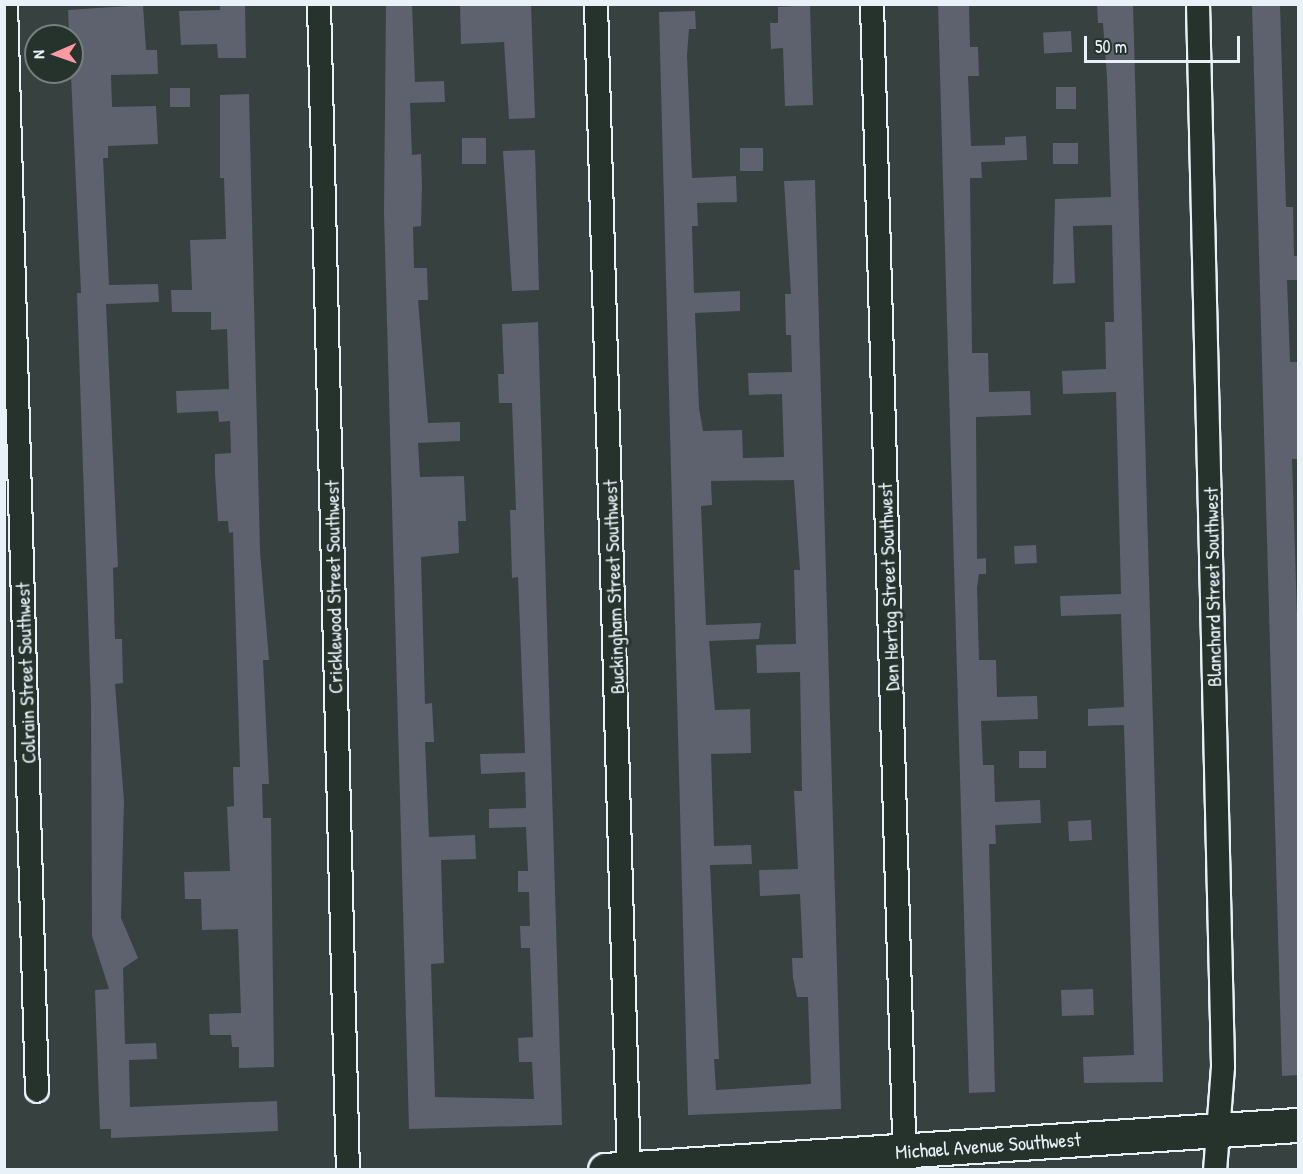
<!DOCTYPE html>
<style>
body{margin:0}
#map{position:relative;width:1303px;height:1174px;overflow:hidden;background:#374140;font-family:"Patrick Hand",sans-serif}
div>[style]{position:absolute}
.building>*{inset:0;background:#5e616e;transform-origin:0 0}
.roads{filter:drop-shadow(2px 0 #e8f1f8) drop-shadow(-2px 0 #e8f1f8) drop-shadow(0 2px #e8f1f8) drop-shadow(0 -2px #e8f1f8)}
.street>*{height:22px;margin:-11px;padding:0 11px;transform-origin:11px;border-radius:11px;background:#26332d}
.secondary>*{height:33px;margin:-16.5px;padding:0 16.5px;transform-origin:16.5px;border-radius:16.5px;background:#26332d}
span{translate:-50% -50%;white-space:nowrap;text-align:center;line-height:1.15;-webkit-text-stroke:6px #26332d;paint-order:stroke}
.street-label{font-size:20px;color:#e8f1f8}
.frame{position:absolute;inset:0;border:6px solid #e8f1f8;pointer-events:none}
.north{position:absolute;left:24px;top:24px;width:60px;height:60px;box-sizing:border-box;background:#26332d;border:2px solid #747f7e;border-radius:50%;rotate:268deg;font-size:16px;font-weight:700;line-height:24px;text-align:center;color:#e8f1f8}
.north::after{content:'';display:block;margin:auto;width:21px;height:27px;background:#ff9aa2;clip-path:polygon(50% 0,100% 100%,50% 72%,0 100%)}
.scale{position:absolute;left:1084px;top:36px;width:156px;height:27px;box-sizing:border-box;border:3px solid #e8f1f8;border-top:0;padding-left:8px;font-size:18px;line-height:21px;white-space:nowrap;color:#e8f1f8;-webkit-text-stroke:4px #26332d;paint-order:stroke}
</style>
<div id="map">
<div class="building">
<i style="clip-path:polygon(220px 4px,245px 4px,246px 58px,218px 58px,217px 44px,181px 45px,179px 11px,220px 10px)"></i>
<i style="clip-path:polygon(386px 4px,412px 4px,415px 82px,444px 81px,445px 102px,410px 103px,412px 155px,421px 154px,422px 186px,421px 226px,413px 227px,414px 268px,427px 268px,428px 300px,418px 300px,428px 423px,460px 422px,460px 441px,418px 443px,420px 477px,464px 476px,466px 521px,458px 521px,459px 553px,421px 557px,425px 704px,432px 703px,434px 742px,425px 742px,429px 837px,475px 835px,476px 859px,441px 860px,444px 963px,431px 964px,435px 1097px,534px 1099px,532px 1062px,519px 1062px,518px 1038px,533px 1037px,530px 948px,521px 948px,520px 926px,530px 926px,529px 892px,518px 892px,518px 871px,528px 871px,526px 827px,489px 828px,489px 809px,526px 808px,525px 772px,481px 774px,480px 754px,525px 753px,518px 577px,512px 578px,510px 510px,516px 510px,512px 403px,499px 403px,498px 374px,504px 374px,502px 324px,538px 322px,562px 1125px,409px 1129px,384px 213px)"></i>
<i style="clip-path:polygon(460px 4px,531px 4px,535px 118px,509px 119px,504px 42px,461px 44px)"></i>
<i style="clip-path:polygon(938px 4px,969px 4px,970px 47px,978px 47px,979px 76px,968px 76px,971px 146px,1005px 145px,1005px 137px,1026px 136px,1027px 160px,981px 162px,982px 178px,970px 178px,972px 353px,988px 353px,989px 392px,1030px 391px,1031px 415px,976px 417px,977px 559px,986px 558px,986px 574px,979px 574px,977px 588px,979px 660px,996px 660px,997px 697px,1037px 696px,1038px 719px,981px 721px,983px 765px,994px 765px,995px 802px,1040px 800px,1041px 823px,995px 825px,996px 844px,989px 844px,995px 1092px,969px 1093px)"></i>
<i style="clip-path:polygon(1097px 4px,1133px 4px,1163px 1082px,1084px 1083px,1083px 1057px,1134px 1055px,1124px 725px,1088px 726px,1088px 709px,1124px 707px,1121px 614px,1061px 616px,1060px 596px,1121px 594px,1116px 392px,1063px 394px,1062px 371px,1106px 369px,1105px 322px,1114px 322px,1112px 225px,1073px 226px,1075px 283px,1053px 284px,1055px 199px,1111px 197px,1107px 78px,1103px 23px,1098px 23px)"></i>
<i style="clip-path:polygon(1252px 4px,1280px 4px,1286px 207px,1293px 207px,1294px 256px,1299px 256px,1299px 280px,1287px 280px,1290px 362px,1299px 362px,1298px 459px,1292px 459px,1299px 676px,1299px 1075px,1282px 1076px)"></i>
<i style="clip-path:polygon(143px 5px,146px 50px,157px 50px,158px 74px,111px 75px,112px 107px,156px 106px,158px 144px,108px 146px,108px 158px,103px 158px,109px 285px,158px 284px,159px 302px,106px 304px,118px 567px,113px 568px,115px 639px,122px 639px,123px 683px,115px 684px,124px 801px,121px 918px,138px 958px,123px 968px,125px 1044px,156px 1043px,157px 1059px,129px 1060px,130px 1107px,277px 1101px,278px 1131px,111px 1138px,111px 1129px,100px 1129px,95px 990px,109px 989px,92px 936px,91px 703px,77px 293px,81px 293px,68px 10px)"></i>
<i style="clip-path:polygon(810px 5px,813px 105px,785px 106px,783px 48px,771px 49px,770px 23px,778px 23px,778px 7px)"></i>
<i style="clip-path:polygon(evenodd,695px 11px,696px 29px,689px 29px,687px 55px,692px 178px,736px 176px,737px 202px,697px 203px,698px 226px,692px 226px,694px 293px,740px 291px,740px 311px,695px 313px,699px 408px,703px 431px,742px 430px,743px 458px,784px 457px,782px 394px,749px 395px,748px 373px,792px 372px,791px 335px,786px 335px,785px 294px,791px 294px,784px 181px,815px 180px,841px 1109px,688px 1115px,659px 12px,695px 11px,794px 480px,800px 570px,794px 570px,796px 644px,756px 645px,757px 673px,800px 672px,802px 791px,794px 791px,798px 869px,759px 870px,760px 896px,800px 894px,803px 958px,792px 958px,793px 978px,797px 997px,808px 997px,811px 1084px,716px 1090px,714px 1059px,719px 1059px,710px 865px,752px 864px,751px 845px,714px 846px,711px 754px,751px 753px,750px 709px,715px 710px,709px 641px,759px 639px,761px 623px,706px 625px,701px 506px,712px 505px,711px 481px,794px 480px)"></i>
<i style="left:1071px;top:31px;width:21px;height:28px;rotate:87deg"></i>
<i style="left:1076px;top:87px;width:22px;height:20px;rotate:90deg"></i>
<i style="left:170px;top:88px;width:20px;height:19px"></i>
<i style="clip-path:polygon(249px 94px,260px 551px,269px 660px,263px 660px,269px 784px,262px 784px,263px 818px,271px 818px,274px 1067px,239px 1068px,239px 1047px,232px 1047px,231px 1035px,210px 1035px,209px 1014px,241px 1013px,238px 929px,202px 930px,201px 899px,185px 899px,184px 872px,230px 871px,227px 807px,234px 806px,233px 767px,240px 767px,233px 532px,229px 533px,228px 521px,218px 521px,215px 474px,215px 454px,231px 453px,230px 421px,219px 422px,218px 411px,177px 413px,176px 391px,229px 389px,227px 329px,211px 330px,211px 312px,172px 312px,171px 290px,192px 290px,190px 240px,226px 239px,224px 178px,220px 178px,220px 95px)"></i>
<i style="left:462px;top:138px;width:24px;height:26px"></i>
<i style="left:1078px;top:143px;width:21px;height:25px;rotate:90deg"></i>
<i style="left:740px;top:148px;width:23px;height:23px"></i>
<i style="clip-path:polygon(535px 150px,539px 290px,512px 291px,503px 151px)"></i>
<i style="left:1036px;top:545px;width:18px;height:22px;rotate:87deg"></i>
<i style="left:1046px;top:751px;width:17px;height:27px;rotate:90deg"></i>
<i style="left:1091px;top:820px;width:20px;height:23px;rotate:87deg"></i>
<i style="left:1093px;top:989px;width:26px;height:32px;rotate:88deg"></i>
</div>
<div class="roads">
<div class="street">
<i style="left:6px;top:4px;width:1087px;rotate:88.37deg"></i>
<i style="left:319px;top:4px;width:1166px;rotate:88.58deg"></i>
<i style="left:596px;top:4px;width:1166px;rotate:88.38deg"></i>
<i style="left:872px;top:4px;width:1166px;rotate:88.38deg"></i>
<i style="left:1198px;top:4px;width:1063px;rotate:88.65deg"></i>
<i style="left:1223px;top:1067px;width:103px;rotate:94.4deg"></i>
</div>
<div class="secondary">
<i style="left:605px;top:1170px;width:694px;rotate:-3.72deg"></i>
</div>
</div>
<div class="street-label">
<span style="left:333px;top:587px;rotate:-91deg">Cricklewood Street Southwest</span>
<span style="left:613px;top:587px;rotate:-92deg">Buckingham Street Southwest</span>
<span style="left:888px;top:587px;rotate:-92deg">Den Hertog Street Southwest</span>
<span style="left:1212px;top:587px;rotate:-91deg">Blanchard Street Southwest</span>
<span style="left:25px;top:673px;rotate:-92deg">Colrain Street Southwest</span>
<span style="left:988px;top:1145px;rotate:-4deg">Michael Avenue Southwest</span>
</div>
<div class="frame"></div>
<div class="north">N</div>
<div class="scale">50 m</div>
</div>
